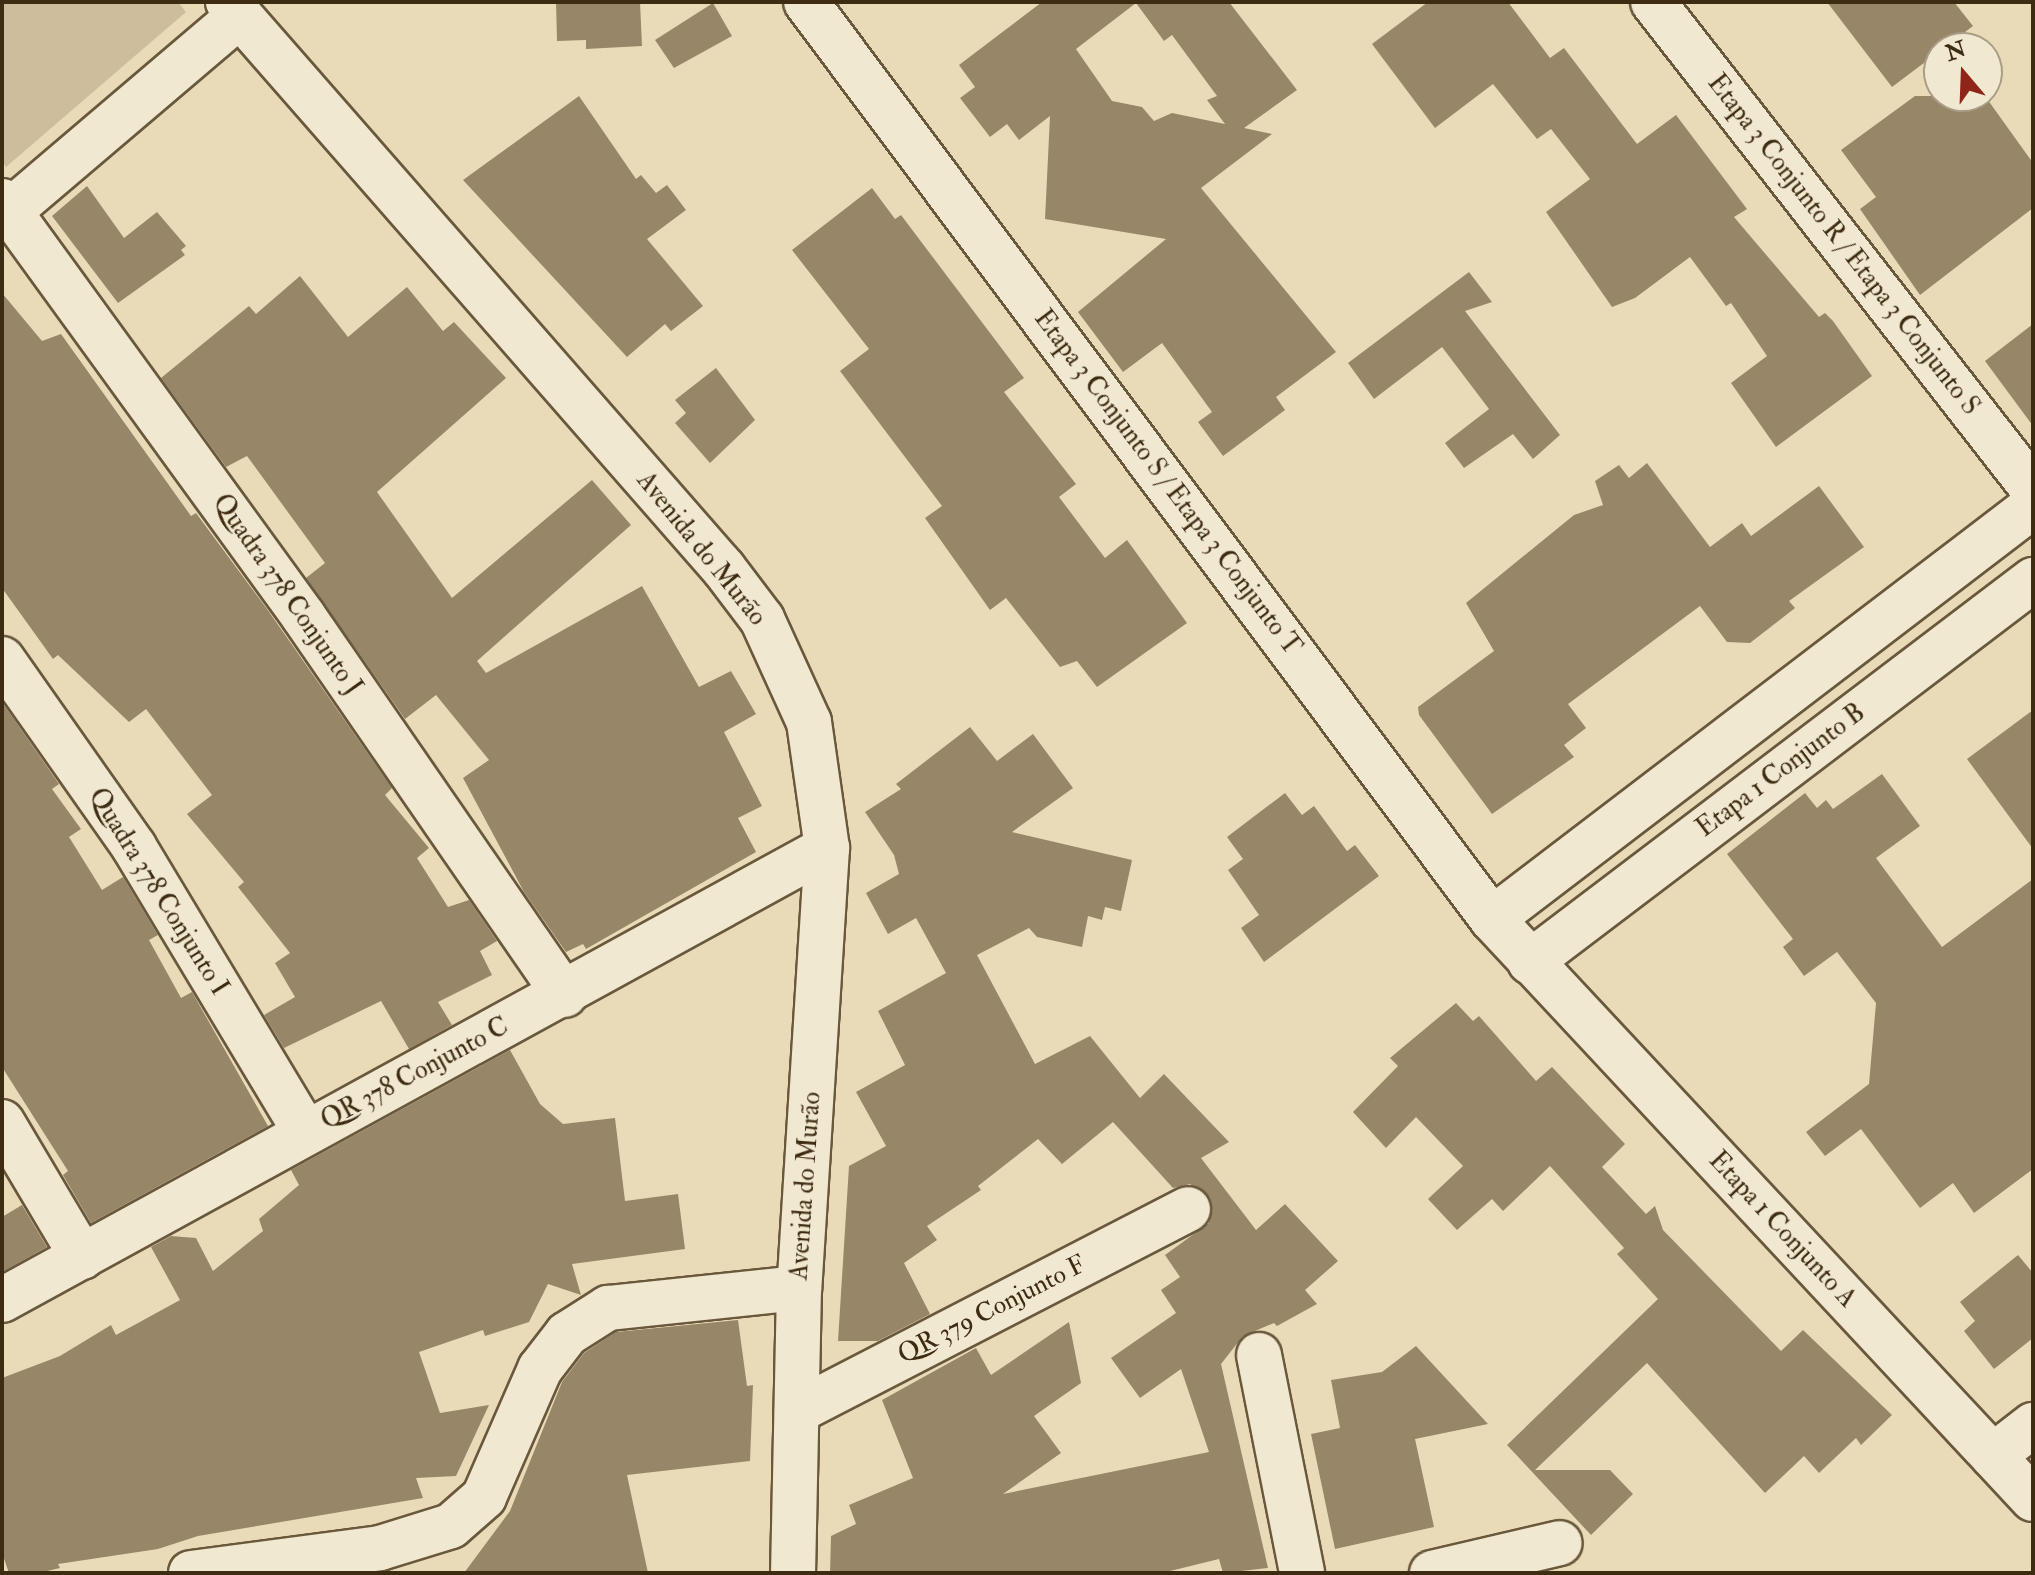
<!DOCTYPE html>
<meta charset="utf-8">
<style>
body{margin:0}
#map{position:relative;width:2035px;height:1575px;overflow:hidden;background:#eadbb8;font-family:"IM FELL Double Pica",serif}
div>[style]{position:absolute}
.green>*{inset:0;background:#cdbd9c}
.building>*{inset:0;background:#978768}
.roads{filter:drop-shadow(2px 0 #69583c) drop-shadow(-2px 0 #69583c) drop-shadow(0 2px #69583c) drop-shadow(0 -2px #69583c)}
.minor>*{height:44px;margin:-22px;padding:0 22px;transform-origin:22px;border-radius:22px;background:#f1e8d1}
span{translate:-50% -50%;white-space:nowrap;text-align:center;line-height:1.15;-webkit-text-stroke:8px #f1e8d1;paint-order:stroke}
.street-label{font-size:26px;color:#3e2c12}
.frame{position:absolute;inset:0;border:4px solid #3e2c12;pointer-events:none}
.north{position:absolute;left:1923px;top:32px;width:80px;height:80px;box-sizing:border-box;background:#f1e8d1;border:2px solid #a99d85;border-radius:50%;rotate:341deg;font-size:22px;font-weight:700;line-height:32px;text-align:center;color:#3e2c12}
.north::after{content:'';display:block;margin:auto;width:28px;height:36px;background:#8f2418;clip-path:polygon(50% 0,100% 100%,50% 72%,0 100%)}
</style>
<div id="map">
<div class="green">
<i style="clip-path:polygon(2px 2px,178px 2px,186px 12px,6px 167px,2px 161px)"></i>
</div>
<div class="building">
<i style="clip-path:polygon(556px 2px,640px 2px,642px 46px,586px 49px,586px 40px,557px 41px)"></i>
<i style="clip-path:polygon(evenodd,1042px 2px,1229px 2px,1297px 90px,1244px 128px,1272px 134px,1201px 188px,1336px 352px,1276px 397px,1285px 410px,1223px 456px,1198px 422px,1212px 412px,1162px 343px,1123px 372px,1078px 312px,1166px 239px,1045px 219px,1050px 116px,1019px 140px,1007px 124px,990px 137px,960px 98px,975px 87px,959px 65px,1042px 2px,1136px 3px,1164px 41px,1172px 35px,1217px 96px,1207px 100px,1225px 124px,1172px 113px,1154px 121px,1142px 107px,1112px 101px,1076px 49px,1136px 3px)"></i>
<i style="clip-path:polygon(1428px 2px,1508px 2px,1550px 58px,1564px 48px,1637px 144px,1676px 115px,1747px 209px,1734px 217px,1819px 317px,1825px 313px,1833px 321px,1872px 376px,1776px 447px,1731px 383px,1767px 356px,1731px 303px,1726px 306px,1690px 257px,1635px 298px,1612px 307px,1546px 212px,1590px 179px,1551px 129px,1537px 139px,1493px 84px,1435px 128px,1372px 44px)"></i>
<i style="clip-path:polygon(1827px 2px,1954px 2px,1973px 26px,1892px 87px)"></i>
<i style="clip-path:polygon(713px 3px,732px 36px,674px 68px,655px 40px)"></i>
<i style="clip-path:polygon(579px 96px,636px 179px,641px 175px,656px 193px,667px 185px,686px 210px,647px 239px,703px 306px,671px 331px,665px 324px,627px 357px,463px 180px)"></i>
<i style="clip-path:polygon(1915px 96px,1985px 96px,2033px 163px,2033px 208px,1920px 295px,1860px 209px,1876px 197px,1841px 150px)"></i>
<i style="clip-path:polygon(87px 186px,124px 238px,157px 212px,186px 246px,181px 250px,185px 255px,118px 303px,52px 216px)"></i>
<i style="clip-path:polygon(872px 188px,895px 219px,901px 215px,1024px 378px,1004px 392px,1076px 484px,1059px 497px,1105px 558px,1127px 540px,1187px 623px,1097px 687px,1077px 661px,1060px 667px,1006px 598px,990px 610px,925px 518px,942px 506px,840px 371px,869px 349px,792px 250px)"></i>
<i style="clip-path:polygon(1469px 272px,1492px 302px,1465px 311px,1560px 435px,1533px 459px,1513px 434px,1464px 468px,1445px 443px,1489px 409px,1442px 347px,1374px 399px,1348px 363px)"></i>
<i style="clip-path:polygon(300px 276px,348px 337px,407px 287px,443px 331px,454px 322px,506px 378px,377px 492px,452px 598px,592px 480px,631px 525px,477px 661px,486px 673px,642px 586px,699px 687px,731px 671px,756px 714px,724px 732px,762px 806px,738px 818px,756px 852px,586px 949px,583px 944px,566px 952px,524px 892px,463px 778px,489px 760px,436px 695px,405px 719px,306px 578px,325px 563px,247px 456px,226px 467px,161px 378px,249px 306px,256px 314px)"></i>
<i style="clip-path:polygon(2px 293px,42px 341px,61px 334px,191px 516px,196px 513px,267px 609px,392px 788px,385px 795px,429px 848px,417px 858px,448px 907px,469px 900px,497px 941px,480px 951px,492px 975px,438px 1002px,452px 1025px,409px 1049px,381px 1001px,284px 1048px,264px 1015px,295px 997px,275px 963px,290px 953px,238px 887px,244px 882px,187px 814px,212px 795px,146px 709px,129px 722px,58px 655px,53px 659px,2px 588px)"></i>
<i style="clip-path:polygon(2033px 324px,2033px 426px,1985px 361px)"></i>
<i style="clip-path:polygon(716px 368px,755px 420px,710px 463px,675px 423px,686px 413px,675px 400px)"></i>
<i style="clip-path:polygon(1647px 463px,1710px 547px,1742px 523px,1751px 536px,1819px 486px,1864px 547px,1789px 601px,1795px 608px,1750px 643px,1727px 642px,1700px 606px,1568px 704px,1586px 728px,1564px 745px,1574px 757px,1492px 814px,1419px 715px,1418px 707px,1494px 651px,1466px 603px,1574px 515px,1603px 505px,1595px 481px,1619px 465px,1629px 478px)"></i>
<i style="clip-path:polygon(2px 702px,59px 784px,52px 789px,81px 829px,69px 837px,102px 890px,123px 877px,158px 935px,149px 940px,181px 998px,192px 992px,268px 1126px,91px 1223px,63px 1175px,68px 1171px,2px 1067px)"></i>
<i style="clip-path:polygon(2033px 710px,2033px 849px,1967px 759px)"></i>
<i style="clip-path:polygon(970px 727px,997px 761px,1033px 734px,1073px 788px,1012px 832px,1132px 860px,1121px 911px,1105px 907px,1102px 920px,1088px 916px,1082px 947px,1037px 937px,1029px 928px,977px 955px,1035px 1064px,1090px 1036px,1140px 1098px,1164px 1074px,1229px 1142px,1201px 1158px,1256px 1230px,1285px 1204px,1338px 1261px,1305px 1290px,1317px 1304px,1277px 1326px,1274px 1323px,1243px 1336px,1221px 1364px,1268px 1568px,1223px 1573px,1219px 1559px,1162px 1573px,830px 1573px,831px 1536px,856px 1524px,849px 1505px,913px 1478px,882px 1400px,976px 1348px,991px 1375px,1069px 1322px,1081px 1383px,1034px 1416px,1061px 1453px,1003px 1494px,1209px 1452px,1181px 1369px,1140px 1398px,1111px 1358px,1176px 1313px,1161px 1290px,1180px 1277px,1165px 1255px,1209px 1223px,1210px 1198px,1190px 1184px,1173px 1188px,1113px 1122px,1062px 1164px,1038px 1139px,978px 1186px,981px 1190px,927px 1226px,937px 1240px,904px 1263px,930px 1314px,878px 1341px,838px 1341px,849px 1166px,886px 1146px,856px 1092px,905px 1065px,878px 1011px,946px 973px,916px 918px,888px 934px,866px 893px,899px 874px,894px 855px,865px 812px,901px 789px,896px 784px)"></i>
<i style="clip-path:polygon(1882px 774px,1920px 826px,1876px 858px,1942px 947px,2033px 879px,2033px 1169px,1974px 1213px,1953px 1183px,1920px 1208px,1861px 1129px,1825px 1156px,1806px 1132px,1869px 1084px,1876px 1003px,1837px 952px,1804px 976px,1783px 947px,1793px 939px,1727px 854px,1805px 793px,1817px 808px,1826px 800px,1833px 809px)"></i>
<i style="clip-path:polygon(1285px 793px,1302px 815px,1314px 806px,1347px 851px,1355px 845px,1379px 876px,1264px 962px,1241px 928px,1259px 915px,1228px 870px,1243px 859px,1227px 837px)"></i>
<i style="clip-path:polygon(1456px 1003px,1473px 1021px,1479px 1016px,1536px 1081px,1552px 1067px,1625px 1144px,1602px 1167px,1646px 1214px,1655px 1206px,1663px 1230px,1781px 1351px,1803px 1330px,1892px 1415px,1861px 1445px,1856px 1438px,1819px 1473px,1804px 1456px,1765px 1493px,1647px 1363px,1535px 1470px,1610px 1470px,1633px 1494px,1591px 1535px,1507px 1445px,1658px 1299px,1617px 1254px,1624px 1248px,1550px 1166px,1503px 1211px,1492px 1199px,1457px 1230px,1428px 1199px,1463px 1166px,1416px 1117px,1386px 1148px,1353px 1112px,1398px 1066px,1390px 1058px)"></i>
<i style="clip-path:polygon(510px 1050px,540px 1104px,563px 1124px,615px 1118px,625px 1201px,678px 1194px,685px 1249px,572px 1264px,581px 1295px,548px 1284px,529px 1322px,485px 1336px,483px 1330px,419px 1352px,440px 1413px,489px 1405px,456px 1476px,416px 1478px,423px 1498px,198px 1536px,158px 1549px,58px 1564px,60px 1568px,39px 1573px,9px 1573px,2px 1553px,2px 1378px,60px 1356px,111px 1325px,116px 1335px,180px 1300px,151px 1247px,171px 1236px,196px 1238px,213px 1271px,263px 1231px,259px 1219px,299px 1185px,291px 1170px)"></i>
<i style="clip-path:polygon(22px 1205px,47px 1247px,2px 1272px,2px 1217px)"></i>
<i style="clip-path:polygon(2018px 1255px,2033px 1273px,2033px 1338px,1994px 1369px,1964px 1331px,1975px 1321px,1960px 1302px)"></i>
<i style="clip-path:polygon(738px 1320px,747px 1386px,753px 1385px,750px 1461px,627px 1475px,648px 1573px,464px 1573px,510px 1511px,562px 1382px,584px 1353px,616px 1332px)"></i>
<i style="clip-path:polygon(1416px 1346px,1488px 1424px,1415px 1439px,1434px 1527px,1335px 1549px,1311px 1434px,1340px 1428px,1331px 1380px,1382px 1372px)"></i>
</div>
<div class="roads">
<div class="minor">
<i style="left:228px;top:2px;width:753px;rotate:48.82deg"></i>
<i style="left:724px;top:569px;width:63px;rotate:52.8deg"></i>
<i style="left:762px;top:619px;width:113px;rotate:65.5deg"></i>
<i style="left:809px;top:722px;width:127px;rotate:81.9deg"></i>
<i style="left:827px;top:848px;width:441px;rotate:93.6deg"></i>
<i style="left:799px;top:1288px;width:285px;rotate:91.2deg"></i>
<i style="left:806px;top:2px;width:1145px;rotate:53.2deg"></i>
<i style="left:1492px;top:919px;width:793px;rotate:46.99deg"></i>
<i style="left:1653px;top:2px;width:618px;rotate:52.04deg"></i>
<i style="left:2px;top:201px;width:514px;rotate:54.02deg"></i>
<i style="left:304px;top:617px;width:459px;rotate:55.4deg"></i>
<i style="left:10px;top:211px;width:302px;rotate:-40.4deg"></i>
<i style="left:2px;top:659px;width:230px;rotate:54.9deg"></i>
<i style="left:134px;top:847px;width:332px;rotate:59deg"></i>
<i style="left:1492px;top:919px;width:681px;rotate:-37.36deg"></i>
<i style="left:1530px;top:962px;width:632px;rotate:-37.21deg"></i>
<i style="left:2px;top:1122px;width:157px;rotate:59.3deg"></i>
<i style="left:2px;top:1300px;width:941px;rotate:-28.72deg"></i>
<i style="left:1259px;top:1355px;width:222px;rotate:78.8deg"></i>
<i style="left:797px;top:1411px;width:440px;rotate:-27.3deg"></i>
<i style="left:1993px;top:1456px;width:51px;rotate:-37.8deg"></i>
<i style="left:191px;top:1573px;width:191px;rotate:-7.5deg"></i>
<i style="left:380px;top:1548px;width:74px;rotate:-17.2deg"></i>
<i style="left:451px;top:1526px;width:44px;rotate:-41.3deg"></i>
<i style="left:484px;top:1497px;width:140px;rotate:-66.4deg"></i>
<i style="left:540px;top:1369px;width:44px;rotate:-52.4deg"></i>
<i style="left:567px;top:1334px;width:49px;rotate:-32.4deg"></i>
<i style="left:608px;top:1308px;width:192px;rotate:-6deg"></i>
<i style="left:1432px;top:1573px;width:131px;rotate:-13.2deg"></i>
</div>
</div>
<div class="street-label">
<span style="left:1843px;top:245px;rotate:52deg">Etapa 3 Conjunto R / Etapa 3 Conjunto S</span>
<span style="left:1167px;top:483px;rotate:53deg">Etapa 3 Conjunto S / Etapa 3 Conjunto T</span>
<span style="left:701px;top:549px;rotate:51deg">Avenida do Murão</span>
<span style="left:287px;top:595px;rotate:55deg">Quadra 378 Conjunto J</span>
<span style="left:1781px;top:771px;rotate:-37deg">Etapa 1 Conjunto B</span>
<span style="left:158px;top:892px;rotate:58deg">Quadra 378 Conjunto I</span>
<span style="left:415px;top:1074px;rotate:-28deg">QR 378 Conjunto C</span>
<span style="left:806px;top:1186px;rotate:-86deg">Avenida do Murão</span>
<span style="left:1782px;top:1230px;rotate:47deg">Etapa 1 Conjunto A</span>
<span style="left:992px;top:1310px;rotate:-27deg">QR 379 Conjunto F</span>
</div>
<div class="frame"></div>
<div class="north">N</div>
</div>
